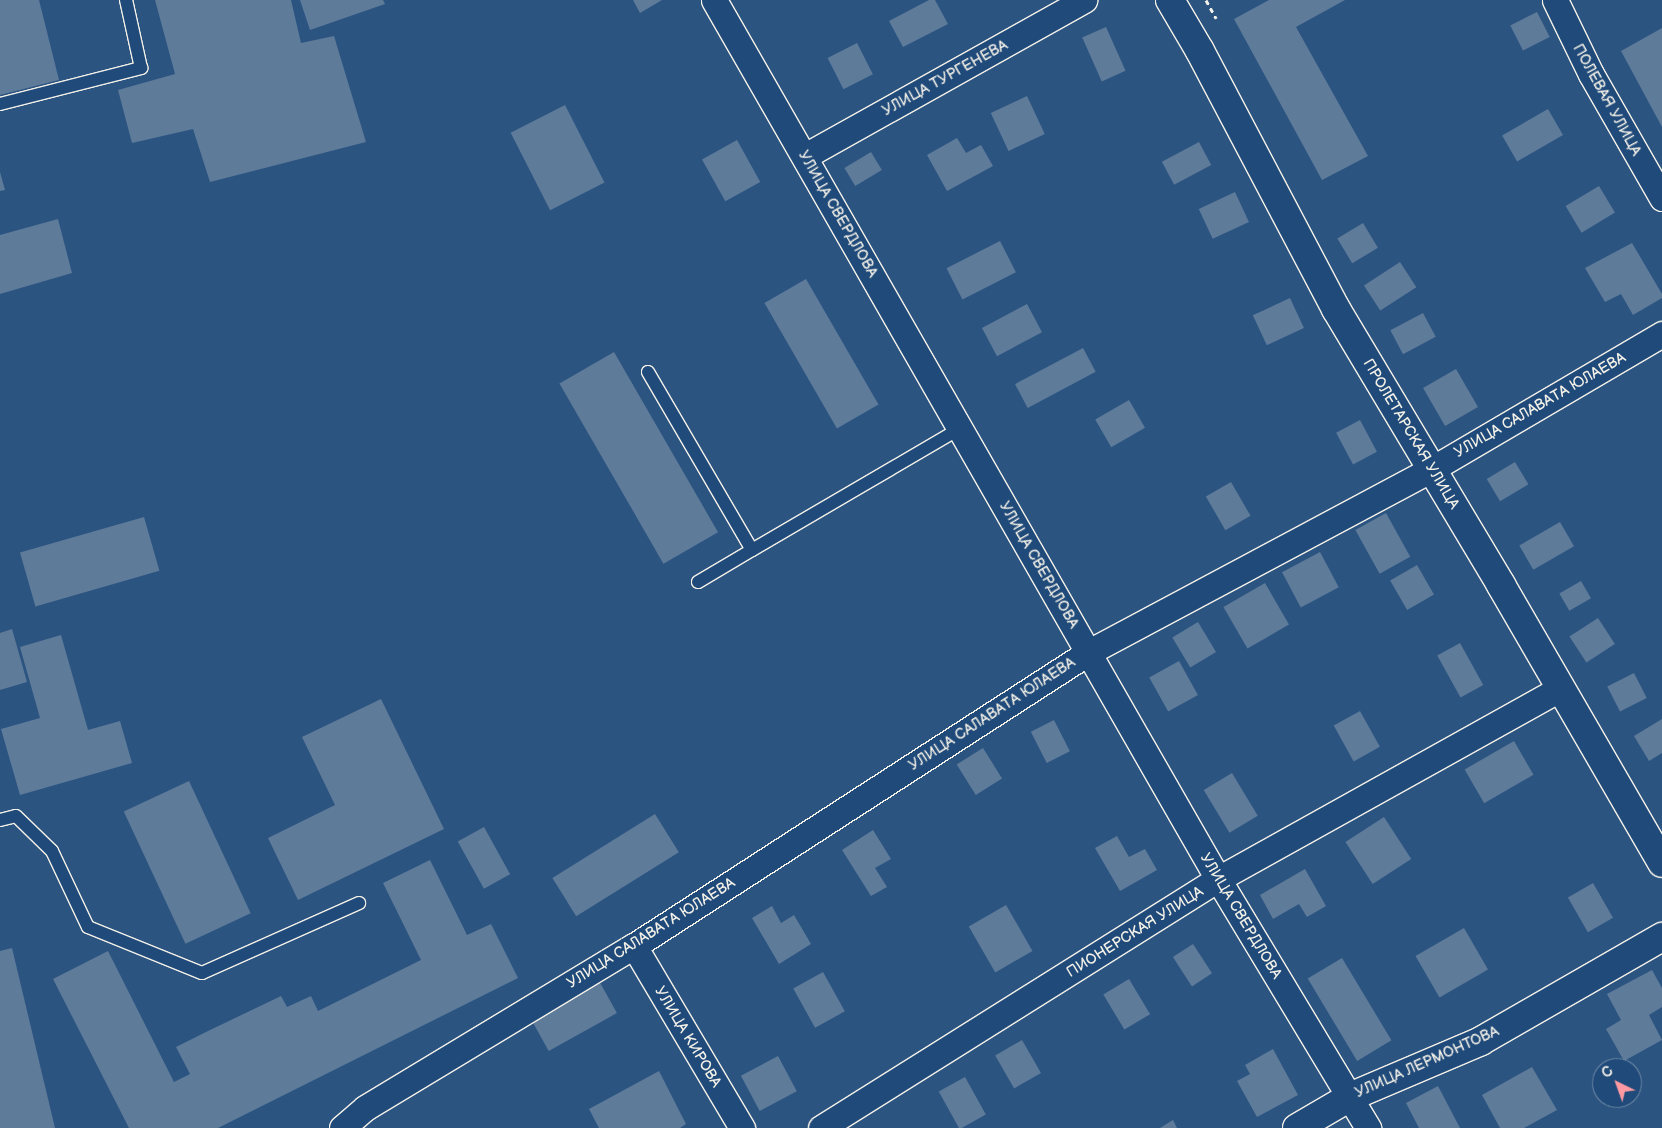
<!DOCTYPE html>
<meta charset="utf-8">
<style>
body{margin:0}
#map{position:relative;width:1662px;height:1128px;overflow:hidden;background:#2c5481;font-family:"Balsamiq Sans",sans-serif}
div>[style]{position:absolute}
.building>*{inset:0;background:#5e7b9a;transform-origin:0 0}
.path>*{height:3px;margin-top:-1.5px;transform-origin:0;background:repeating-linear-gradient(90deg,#f4f1e8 0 5px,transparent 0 9px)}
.roads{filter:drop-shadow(1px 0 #f4f1e8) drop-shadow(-1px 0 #f4f1e8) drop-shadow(0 1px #f4f1e8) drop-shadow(0 -1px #f4f1e8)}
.service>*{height:12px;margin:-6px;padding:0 6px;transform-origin:6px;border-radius:6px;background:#1f4a7a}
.minor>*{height:25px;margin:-12.5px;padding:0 12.5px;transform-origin:12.5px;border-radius:12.5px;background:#1f4a7a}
.tertiary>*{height:28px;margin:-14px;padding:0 14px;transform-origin:14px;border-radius:14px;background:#1f4a7a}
span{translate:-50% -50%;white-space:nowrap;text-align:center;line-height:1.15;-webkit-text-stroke:5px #1f4a7a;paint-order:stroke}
.street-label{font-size:15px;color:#f4f1e8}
.north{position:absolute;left:1592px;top:1058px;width:50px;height:50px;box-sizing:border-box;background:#1f4a7a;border:1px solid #748da6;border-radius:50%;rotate:318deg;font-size:14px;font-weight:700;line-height:20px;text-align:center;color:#f4f1e8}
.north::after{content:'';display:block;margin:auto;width:18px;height:22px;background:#ff9aa2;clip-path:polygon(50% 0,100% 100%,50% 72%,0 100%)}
</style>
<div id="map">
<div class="building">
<i style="clip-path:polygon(0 0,39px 0,59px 80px,0 95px)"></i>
<i style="clip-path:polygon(155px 0,291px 0,301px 43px,334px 36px,366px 142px,210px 182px,193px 129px,132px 143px,118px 90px,175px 74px)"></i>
<i style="clip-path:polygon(300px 0,383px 0,385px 4px,310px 30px)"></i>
<i style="clip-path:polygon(633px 0,662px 0,640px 13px)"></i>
<i style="clip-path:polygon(929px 0,935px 0,948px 24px,903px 47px,889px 21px)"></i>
<i style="clip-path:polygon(1269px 0,1345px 0,1296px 27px,1368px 156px,1322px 180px,1234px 19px)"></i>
<i style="left:1537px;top:12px;width:28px;height:30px;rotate:63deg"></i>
<i style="left:1106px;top:27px;width:48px;height:26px;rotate:66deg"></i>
<i style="clip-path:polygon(1662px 28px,1662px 127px,1621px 51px)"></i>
<i style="left:857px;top:43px;width:35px;height:33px;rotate:63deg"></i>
<i style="left:1027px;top:96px;width:42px;height:40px;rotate:65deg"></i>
<i style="left:565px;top:105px;width:87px;height:61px;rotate:63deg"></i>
<i style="left:1548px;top:109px;width:30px;height:53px;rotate:60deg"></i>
<i style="clip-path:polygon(957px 138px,966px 153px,981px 145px,993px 166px,947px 191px,927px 155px)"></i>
<i style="left:737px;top:140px;width:48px;height:40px;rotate:61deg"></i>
<i style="left:1199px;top:142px;width:26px;height:42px;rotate:62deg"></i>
<i style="left:871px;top:152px;width:21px;height:31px;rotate:59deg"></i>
<i style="clip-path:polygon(0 172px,5px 190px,0 191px)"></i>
<i style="left:1599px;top:186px;width:31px;height:39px;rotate:59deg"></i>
<i style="left:1235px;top:192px;width:33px;height:40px;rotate:65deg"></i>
<i style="clip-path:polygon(58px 219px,72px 273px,0 294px,0 235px)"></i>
<i style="left:1363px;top:223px;width:29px;height:30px;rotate:59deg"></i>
<i style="left:1000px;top:241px;width:35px;height:60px;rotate:63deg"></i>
<i style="clip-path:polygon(1632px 243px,1662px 294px,1662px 298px,1633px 315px,1621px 294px,1605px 302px,1585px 268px)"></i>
<i style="left:1400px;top:262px;width:30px;height:43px;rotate:57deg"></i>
<i style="left:806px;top:279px;width:145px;height:48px;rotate:60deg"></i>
<i style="left:1290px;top:298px;width:33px;height:41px;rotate:65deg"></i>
<i style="left:1027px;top:304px;width:32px;height:51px;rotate:62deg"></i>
<i style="left:1423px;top:313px;width:27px;height:37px;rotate:62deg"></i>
<i style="left:1083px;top:348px;width:27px;height:77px;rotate:62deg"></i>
<i style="left:614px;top:352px;width:208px;height:63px;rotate:60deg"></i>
<i style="left:1456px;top:369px;width:44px;height:38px;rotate:60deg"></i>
<i style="left:1129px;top:400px;width:32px;height:39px;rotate:60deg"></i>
<i style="left:1360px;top:420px;width:36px;height:27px;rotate:62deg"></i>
<i style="left:1515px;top:462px;width:26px;height:33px;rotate:59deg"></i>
<i style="left:1231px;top:482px;width:39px;height:29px;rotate:60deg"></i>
<i style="left:1386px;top:513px;width:50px;height:35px;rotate:61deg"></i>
<i style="left:144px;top:517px;width:56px;height:129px;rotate:74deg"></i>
<i style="left:1560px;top:522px;width:28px;height:47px;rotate:60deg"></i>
<i style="left:1320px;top:552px;width:40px;height:43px;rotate:62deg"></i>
<i style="left:1417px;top:565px;width:34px;height:31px;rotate:60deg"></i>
<i style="left:1581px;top:581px;width:20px;height:25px;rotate:60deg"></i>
<i style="left:1265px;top:583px;width:48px;height:48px;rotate:60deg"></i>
<i style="left:1598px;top:618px;width:31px;height:34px;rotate:57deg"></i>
<i style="left:1198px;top:622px;width:35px;height:30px;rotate:59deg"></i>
<i style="clip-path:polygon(12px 629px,27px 682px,0 690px,0 633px)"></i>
<i style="clip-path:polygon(61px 635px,88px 730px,120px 721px,132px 763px,20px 795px,1px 729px,40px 718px,20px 647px)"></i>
<i style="left:1460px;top:643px;width:48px;height:26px;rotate:61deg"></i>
<i style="left:1179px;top:661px;width:39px;height:34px;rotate:61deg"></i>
<i style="left:1634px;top:673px;width:28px;height:30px;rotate:63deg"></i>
<i style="clip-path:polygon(381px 699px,444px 829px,298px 900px,268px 838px,335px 805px,302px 737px)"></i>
<i style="left:1360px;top:711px;width:41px;height:30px;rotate:61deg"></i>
<i style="clip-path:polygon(1662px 719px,1662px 753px,1649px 761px,1634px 736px)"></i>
<i style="left:1054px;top:720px;width:35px;height:26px;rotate:63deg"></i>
<i style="left:1514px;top:741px;width:39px;height:57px;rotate:60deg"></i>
<i style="left:983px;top:748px;width:36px;height:31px;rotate:58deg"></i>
<i style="left:1232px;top:773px;width:50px;height:33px;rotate:59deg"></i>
<i style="left:189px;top:781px;width:146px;height:72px;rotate:65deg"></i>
<i style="left:655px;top:814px;width:45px;height:121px;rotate:58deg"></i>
<i style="left:1384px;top:817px;width:50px;height:46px;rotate:57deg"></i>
<i style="left:484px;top:827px;width:54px;height:30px;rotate:61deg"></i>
<i style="clip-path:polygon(873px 830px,891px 859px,875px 868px,887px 887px,871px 896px,842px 850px)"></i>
<i style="clip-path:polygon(1117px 836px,1129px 857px,1145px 849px,1157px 870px,1120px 891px,1095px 848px)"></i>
<i style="clip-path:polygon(430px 860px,467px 935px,491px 924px,518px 978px,218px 1128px,129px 1128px,53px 979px,108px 951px,174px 1082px,190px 1074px,176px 1047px,208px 1031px,281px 996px,287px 1007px,311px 996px,318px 1011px,421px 960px,383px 883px)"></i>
<i style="clip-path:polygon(1305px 869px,1326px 906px,1307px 917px,1299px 904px,1273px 919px,1260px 895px)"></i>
<i style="left:1593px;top:883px;width:40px;height:29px;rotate:60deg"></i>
<i style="left:1006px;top:905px;width:53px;height:43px;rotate:60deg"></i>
<i style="clip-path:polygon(772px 906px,781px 923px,794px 915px,811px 944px,779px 964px,752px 918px)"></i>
<i style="left:1464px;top:928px;width:48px;height:56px;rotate:60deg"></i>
<i style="left:1193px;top:944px;width:35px;height:24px;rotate:57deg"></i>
<i style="clip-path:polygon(12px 948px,55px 1128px,0 1128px,0 951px)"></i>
<i style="left:1342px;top:958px;width:96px;height:40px;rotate:59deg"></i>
<i style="clip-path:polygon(1652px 970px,1662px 988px,1662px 1007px,1649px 1015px,1662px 1040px,1624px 1061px,1606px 1029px,1621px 1020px,1607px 994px)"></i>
<i style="left:823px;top:972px;width:45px;height:34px;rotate:61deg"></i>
<i style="left:598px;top:979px;width:39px;height:78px;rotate:61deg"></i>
<i style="left:1129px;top:979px;width:41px;height:30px;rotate:59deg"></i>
<i style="left:1022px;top:1040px;width:38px;height:31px;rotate:60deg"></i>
<i style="clip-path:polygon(1273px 1049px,1298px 1095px,1257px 1117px,1237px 1081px,1250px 1074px,1245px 1065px)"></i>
<i style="left:778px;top:1056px;width:40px;height:42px;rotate:62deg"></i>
<i style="clip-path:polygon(1532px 1067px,1557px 1110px,1524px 1128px,1500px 1128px,1482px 1095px)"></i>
<i style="clip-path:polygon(659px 1071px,686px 1124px,680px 1128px,599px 1128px,589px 1109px)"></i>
<i style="left:965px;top:1077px;width:43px;height:30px;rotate:61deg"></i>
<i style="clip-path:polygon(1438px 1086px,1460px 1128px,1419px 1128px,1406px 1103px)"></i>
<i style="clip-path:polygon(1173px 1120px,1177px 1128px,1160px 1128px)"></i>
</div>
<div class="path">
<i style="left:1206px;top:0;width:21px;rotate:61deg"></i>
</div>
<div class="roads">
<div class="service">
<i style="left:0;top:104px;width:146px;rotate:-14.3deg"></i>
<i style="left:141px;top:68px;width:70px;rotate:-102.4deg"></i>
<i style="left:648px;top:372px;width:206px;rotate:59.7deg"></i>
<i style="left:752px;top:550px;width:242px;rotate:-30.3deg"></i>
<i style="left:698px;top:582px;width:63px;rotate:-30.7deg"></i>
<i style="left:0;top:820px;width:16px;rotate:-14deg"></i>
<i style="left:16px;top:816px;width:50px;rotate:44.2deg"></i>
<i style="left:52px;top:851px;width:84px;rotate:64.7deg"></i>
<i style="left:88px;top:927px;width:123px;rotate:22deg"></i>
<i style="left:202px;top:973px;width:172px;rotate:-24deg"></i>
</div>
<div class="minor">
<i style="left:714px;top:0;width:1013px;rotate:60.17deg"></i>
<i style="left:1218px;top:879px;width:291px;rotate:58.9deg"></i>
<i style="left:1555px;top:0;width:82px;rotate:64.1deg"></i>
<i style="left:1591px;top:74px;width:143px;rotate:60.2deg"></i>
<i style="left:805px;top:156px;width:320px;rotate:-29.2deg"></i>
<i style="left:634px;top:946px;width:212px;rotate:59.3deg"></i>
<i style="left:342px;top:1128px;width:30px;rotate:-41deg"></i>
<i style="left:365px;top:1108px;width:314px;rotate:-31.1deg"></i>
<i style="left:634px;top:946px;width:542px;rotate:-32.87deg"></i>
<i style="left:1089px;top:652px;width:389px;rotate:-28.1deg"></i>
<i style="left:1432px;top:469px;width:267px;rotate:-30.4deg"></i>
<i style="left:821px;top:1128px;width:469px;rotate:-32.1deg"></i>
<i style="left:1218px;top:879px;width:391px;rotate:-29.1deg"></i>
</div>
<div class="tertiary">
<i style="left:1170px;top:0;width:59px;rotate:59.5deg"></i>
<i style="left:1200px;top:51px;width:292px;rotate:62.2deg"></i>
<i style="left:1336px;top:309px;width:322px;rotate:59.1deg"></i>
<i style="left:1501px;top:585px;width:321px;rotate:59.9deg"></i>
<i style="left:1297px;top:1128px;width:61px;rotate:-30.3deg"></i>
<i style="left:1350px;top:1097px;width:142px;rotate:-23.1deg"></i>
<i style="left:1481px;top:1041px;width:209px;rotate:-29.9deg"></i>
</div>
</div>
<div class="street-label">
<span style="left:945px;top:78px;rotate:-29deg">УЛИЦА ТУРГЕНЕВА</span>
<span style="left:1607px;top:100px;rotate:61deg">ПОЛЕВАЯ УЛИЦА</span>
<span style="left:838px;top:214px;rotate:60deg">УЛИЦА СВЕРДЛОВА</span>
<span style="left:1540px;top:405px;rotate:-30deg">УЛИЦА САЛАВАТА ЮЛАЕВА</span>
<span style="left:1411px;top:434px;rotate:59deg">ПРОЛЕТАРСКАЯ УЛИЦА</span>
<span style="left:1039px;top:565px;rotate:60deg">УЛИЦА СВЕРДЛОВА</span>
<span style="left:992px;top:714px;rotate:-33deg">УЛИЦА САЛАВАТА ЮЛАЕВА</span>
<span style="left:1241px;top:916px;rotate:59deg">УЛИЦА СВЕРДЛОВА</span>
<span style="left:1135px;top:932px;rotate:-32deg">ПИОНЕРСКАЯ УЛИЦА</span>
<span style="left:651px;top:933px;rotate:-32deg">УЛИЦА САЛАВАТА ЮЛАЕВА</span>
<span style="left:688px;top:1037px;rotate:59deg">УЛИЦА КИРОВА</span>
<span style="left:1427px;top:1062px;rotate:-24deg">УЛИЦА ЛЕРМОНТОВА</span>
</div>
<div class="north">С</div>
</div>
